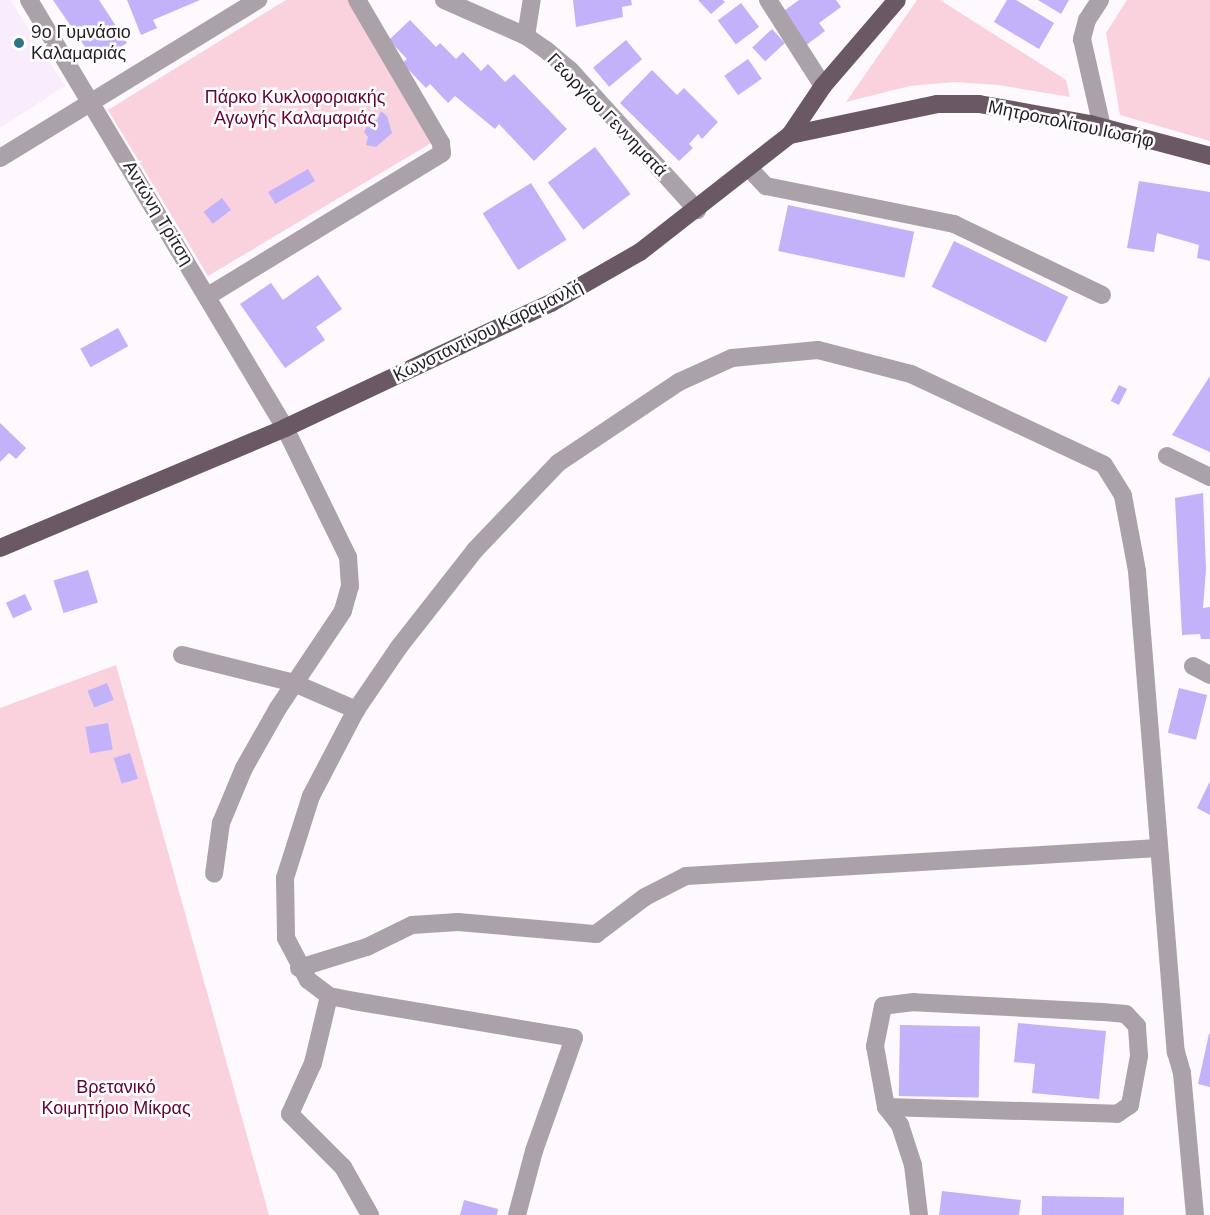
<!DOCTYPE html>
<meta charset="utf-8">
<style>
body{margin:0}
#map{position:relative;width:1210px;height:1215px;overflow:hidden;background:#fdf9fe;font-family:"Nunito Sans",sans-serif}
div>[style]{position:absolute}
.built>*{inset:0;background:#f8ecfd}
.green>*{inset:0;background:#f9d2de}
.building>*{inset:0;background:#c1b2f9;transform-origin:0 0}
.minor>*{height:18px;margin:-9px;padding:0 9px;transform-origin:9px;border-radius:9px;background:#aba1a8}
.major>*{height:18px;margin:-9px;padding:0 9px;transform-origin:9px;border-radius:9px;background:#6a5965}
.dots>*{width:16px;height:16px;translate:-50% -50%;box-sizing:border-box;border:3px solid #fff;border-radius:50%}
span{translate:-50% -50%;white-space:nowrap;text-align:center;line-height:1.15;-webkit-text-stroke:5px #fff;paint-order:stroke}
.poi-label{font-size:18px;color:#221d25}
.left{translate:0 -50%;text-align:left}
.park-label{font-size:18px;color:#630235}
.street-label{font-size:18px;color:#221d25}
</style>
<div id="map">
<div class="built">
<i style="clip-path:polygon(0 0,10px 0,65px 86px,0 128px)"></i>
</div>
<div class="green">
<i style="clip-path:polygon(286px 0,349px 0,433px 142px,208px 276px,108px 110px)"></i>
<i style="clip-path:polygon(917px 0,940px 0,1066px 80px,1070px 97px,998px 85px,954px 82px,910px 86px,846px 102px)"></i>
<i style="clip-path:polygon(1127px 0,1210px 0,1210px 141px,1120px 115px,1106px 33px)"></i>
<i style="clip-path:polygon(116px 665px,269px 1215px,0 1215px,0 708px)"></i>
</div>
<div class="building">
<i style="clip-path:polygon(53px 0,99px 0,127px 43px,96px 63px)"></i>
<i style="clip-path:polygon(127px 0,200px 0,153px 20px,157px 28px,141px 35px)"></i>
<i style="clip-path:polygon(573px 0,631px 0,632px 5px,622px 7px,623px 17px,576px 27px)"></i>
<i style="clip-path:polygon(698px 0,723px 0,725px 2px,711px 14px)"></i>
<i style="clip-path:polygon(799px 0,836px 0,841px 7px,819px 23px,825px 31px,805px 46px,781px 13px)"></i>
<i style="clip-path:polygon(1007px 0,1016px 0,1054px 23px,1039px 49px,994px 22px)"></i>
<i style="clip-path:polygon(1038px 0,1069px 0,1061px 14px)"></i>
<i style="left:741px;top:3px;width:30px;height:29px;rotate:53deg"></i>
<i style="clip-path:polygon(410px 20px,436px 47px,440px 43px,456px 59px,463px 52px,481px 71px,488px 64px,505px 82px,514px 74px,567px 129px,534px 161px,499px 124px,495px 129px,455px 96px,448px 103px,430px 84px,426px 88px,402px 63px,407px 59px,389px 40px)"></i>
<i style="left:772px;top:29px;width:19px;height:27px;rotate:47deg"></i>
<i style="left:626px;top:40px;width:25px;height:43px;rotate:50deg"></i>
<i style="left:748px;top:59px;width:24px;height:29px;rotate:55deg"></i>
<i style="clip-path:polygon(652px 70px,677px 95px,684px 88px,718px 122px,702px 139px,698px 134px,689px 144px,693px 148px,679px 161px,620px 103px)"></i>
<i style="clip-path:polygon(381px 111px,387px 116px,392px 133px,376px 147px,366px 145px,368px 137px,364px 132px,369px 122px,377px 120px)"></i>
<i style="left:595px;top:147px;width:59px;height:59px;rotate:53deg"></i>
<i style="left:308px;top:169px;width:14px;height:46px;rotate:60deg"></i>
<i style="clip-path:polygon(1139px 181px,1210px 192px,1210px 261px,1197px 258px,1199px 245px,1157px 233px,1154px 252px,1127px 248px)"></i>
<i style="left:531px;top:183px;width:67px;height:57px;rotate:58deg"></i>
<i style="left:222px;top:198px;width:15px;height:23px;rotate:53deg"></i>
<i style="left:788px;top:205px;width:129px;height:47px;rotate:12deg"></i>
<i style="left:954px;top:241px;width:127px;height:51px;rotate:26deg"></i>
<i style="clip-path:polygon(318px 275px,342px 309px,316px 327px,325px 340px,285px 368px,240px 304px,271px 283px,283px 300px)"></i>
<i style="left:118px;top:328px;width:21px;height:43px;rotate:61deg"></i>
<i style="clip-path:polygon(1210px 376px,1210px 452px,1172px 435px)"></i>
<i style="left:1119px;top:385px;width:9px;height:18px;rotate:27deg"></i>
<i style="clip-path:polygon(0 423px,26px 448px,16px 459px,9px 453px,0 462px)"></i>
<i style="clip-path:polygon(1203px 493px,1206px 569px,1203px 608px,1210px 607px,1210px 639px,1201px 639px,1200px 634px,1182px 635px,1175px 498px)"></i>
<i style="left:88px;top:570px;width:34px;height:36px;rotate:73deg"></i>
<i style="left:25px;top:594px;width:17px;height:21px;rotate:65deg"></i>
<i style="left:107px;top:683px;width:18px;height:21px;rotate:68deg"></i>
<i style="left:1179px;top:688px;width:29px;height:46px;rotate:14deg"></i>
<i style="left:108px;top:723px;width:27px;height:23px;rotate:80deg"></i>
<i style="left:130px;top:753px;width:27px;height:17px;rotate:73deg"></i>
<i style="clip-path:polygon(1210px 781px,1210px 815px,1197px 808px)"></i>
<i style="clip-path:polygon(1018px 1023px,1106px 1031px,1099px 1099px,1032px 1093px,1035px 1064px,1014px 1062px)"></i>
<i style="left:900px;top:1025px;width:80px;height:71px;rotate:1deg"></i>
<i style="clip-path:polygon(1209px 1034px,1210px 1034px,1210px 1087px,1198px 1084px)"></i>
<i style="clip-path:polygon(942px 1191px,1021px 1200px,1019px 1215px,939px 1215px)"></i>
<i style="left:1042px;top:1196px;width:82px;height:19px;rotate:1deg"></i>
<i style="clip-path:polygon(464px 1200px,498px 1209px,497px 1215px,460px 1215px)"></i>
</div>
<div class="minor">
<i style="left:29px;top:0;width:499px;rotate:59.1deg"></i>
<i style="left:285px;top:428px;width:144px;rotate:64deg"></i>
<i style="left:348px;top:557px;width:29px;rotate:86deg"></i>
<i style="left:350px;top:586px;width:26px;rotate:106deg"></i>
<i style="left:343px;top:611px;width:117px;rotate:123.8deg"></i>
<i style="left:278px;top:708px;width:69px;rotate:119.5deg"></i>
<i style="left:244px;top:768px;width:60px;rotate:112.7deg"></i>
<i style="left:221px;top:823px;width:51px;rotate:97.8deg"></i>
<i style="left:444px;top:0;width:90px;rotate:23.7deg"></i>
<i style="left:526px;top:36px;width:24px;rotate:35deg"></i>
<i style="left:546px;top:50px;width:33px;rotate:40deg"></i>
<i style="left:571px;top:71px;width:188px;rotate:47.8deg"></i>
<i style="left:768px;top:0;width:102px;rotate:57.4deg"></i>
<i style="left:1100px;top:0;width:24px;rotate:123deg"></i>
<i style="left:1087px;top:20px;width:20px;rotate:105deg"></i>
<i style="left:1082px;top:39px;width:90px;rotate:77.2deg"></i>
<i style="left:526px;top:36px;width:36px;rotate:-81deg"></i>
<i style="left:0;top:158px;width:303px;rotate:-31.5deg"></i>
<i style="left:749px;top:168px;width:25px;rotate:47deg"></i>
<i style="left:766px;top:186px;width:192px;rotate:11.4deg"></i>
<i style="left:954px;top:224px;width:164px;rotate:25.6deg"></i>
<i style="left:208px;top:296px;width:274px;rotate:-31.4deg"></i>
<i style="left:442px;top:153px;width:10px;rotate:-96deg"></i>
<i style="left:441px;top:143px;width:166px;rotate:-120.4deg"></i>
<i style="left:1167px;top:456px;width:48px;rotate:26deg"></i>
<i style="left:182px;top:655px;width:115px;rotate:14deg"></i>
<i style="left:294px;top:683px;width:68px;rotate:23.5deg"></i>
<i style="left:356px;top:710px;width:97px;rotate:117.6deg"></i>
<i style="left:311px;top:796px;width:86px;rotate:107.6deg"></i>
<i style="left:285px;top:878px;width:60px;rotate:89deg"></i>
<i style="left:286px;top:938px;width:47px;rotate:62.4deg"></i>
<i style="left:308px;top:980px;width:26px;rotate:37deg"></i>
<i style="left:329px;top:996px;width:25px;rotate:11deg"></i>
<i style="left:354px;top:1001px;width:223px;rotate:9.5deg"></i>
<i style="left:574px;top:1038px;width:120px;rotate:109.5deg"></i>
<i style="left:534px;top:1151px;width:66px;rotate:104.9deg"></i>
<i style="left:1193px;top:666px;width:19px;rotate:28deg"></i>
<i style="left:356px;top:710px;width:76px;rotate:-55.7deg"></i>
<i style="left:399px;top:647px;width:123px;rotate:-51.9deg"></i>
<i style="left:475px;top:550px;width:120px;rotate:-46.3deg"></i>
<i style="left:558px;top:463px;width:146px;rotate:-33.8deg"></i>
<i style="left:679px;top:382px;width:58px;rotate:-24.4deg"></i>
<i style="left:732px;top:358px;width:86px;rotate:-5.3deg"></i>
<i style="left:818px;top:350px;width:96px;rotate:14.5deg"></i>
<i style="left:911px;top:374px;width:213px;rotate:25.2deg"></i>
<i style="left:1104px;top:465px;width:36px;rotate:58deg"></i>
<i style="left:1123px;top:496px;width:76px;rotate:79.4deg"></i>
<i style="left:1137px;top:571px;width:483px;rotate:85.4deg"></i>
<i style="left:1176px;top:1052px;width:22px;rotate:74deg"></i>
<i style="left:1182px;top:1073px;width:143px;rotate:84.8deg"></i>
<i style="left:299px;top:968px;width:71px;rotate:-17.2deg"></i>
<i style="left:367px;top:947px;width:50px;rotate:-26.1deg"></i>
<i style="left:412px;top:925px;width:46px;rotate:-3.7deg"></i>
<i style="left:458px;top:922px;width:139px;rotate:5deg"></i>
<i style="left:596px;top:934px;width:61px;rotate:-37.1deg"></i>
<i style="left:645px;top:897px;width:46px;rotate:-27.1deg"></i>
<i style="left:686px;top:876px;width:473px;rotate:-3.4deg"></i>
<i style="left:329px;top:996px;width:69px;rotate:103.4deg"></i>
<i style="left:313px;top:1063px;width:56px;rotate:114.3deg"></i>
<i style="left:290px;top:1114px;width:75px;rotate:45deg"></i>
<i style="left:343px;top:1167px;width:55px;rotate:60.6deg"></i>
<i style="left:886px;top:1107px;width:231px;rotate:1.7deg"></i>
<i style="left:1117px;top:1114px;width:16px;rotate:-35deg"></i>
<i style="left:1130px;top:1105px;width:50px;rotate:-79.6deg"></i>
<i style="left:1139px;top:1056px;width:30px;rotate:-94deg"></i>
<i style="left:1137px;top:1026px;width:16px;rotate:-133deg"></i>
<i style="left:1126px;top:1014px;width:24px;rotate:-175deg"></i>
<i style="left:1102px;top:1012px;width:188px;rotate:-177deg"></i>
<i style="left:914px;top:1002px;width:31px;rotate:173deg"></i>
<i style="left:883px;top:1006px;width:41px;rotate:101.3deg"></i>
<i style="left:875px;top:1046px;width:62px;rotate:79.8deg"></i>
<i style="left:886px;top:1107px;width:23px;rotate:52deg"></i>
<i style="left:900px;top:1125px;width:42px;rotate:72deg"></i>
<i style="left:913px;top:1165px;width:50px;rotate:83.2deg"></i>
</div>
<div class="major">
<i style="left:790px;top:135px;width:150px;rotate:-11.9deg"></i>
<i style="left:937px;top:104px;width:42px"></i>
<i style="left:979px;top:104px;width:113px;rotate:10.2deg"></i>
<i style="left:1090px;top:124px;width:124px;rotate:14.9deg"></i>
<i style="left:0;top:548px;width:309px;rotate:-22.8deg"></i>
<i style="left:285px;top:428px;width:294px;rotate:-25.2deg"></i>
<i style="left:551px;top:303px;width:103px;rotate:-29.8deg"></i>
<i style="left:640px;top:252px;width:190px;rotate:-38deg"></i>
<i style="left:790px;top:135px;width:59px;rotate:-56deg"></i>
<i style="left:823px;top:86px;width:113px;rotate:-49.3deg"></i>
</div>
<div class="dots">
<i style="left:19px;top:43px;background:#2e7580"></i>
</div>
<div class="poi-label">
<span class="left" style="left:31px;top:43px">9ο Γυμνάσιο<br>Καλαμαριάς</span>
</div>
<div class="park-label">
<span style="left:295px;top:108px">Πάρκο Κυκλοφοριακής<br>Αγωγής Καλαμαριάς</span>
<span style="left:116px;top:1098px">Βρετανικό<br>Κοιμητήριο Μίκρας</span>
</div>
<div class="street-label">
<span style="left:607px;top:115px;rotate:46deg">Γεωργίου Γεννηματά</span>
<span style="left:1071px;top:124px;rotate:12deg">Μητροπολίτου Ιωσήφ</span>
<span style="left:158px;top:213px;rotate:59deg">Αντώνη Τρίτση</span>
<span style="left:488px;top:331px;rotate:-26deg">Κωνσταντίνου Καραμανλή</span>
</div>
</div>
